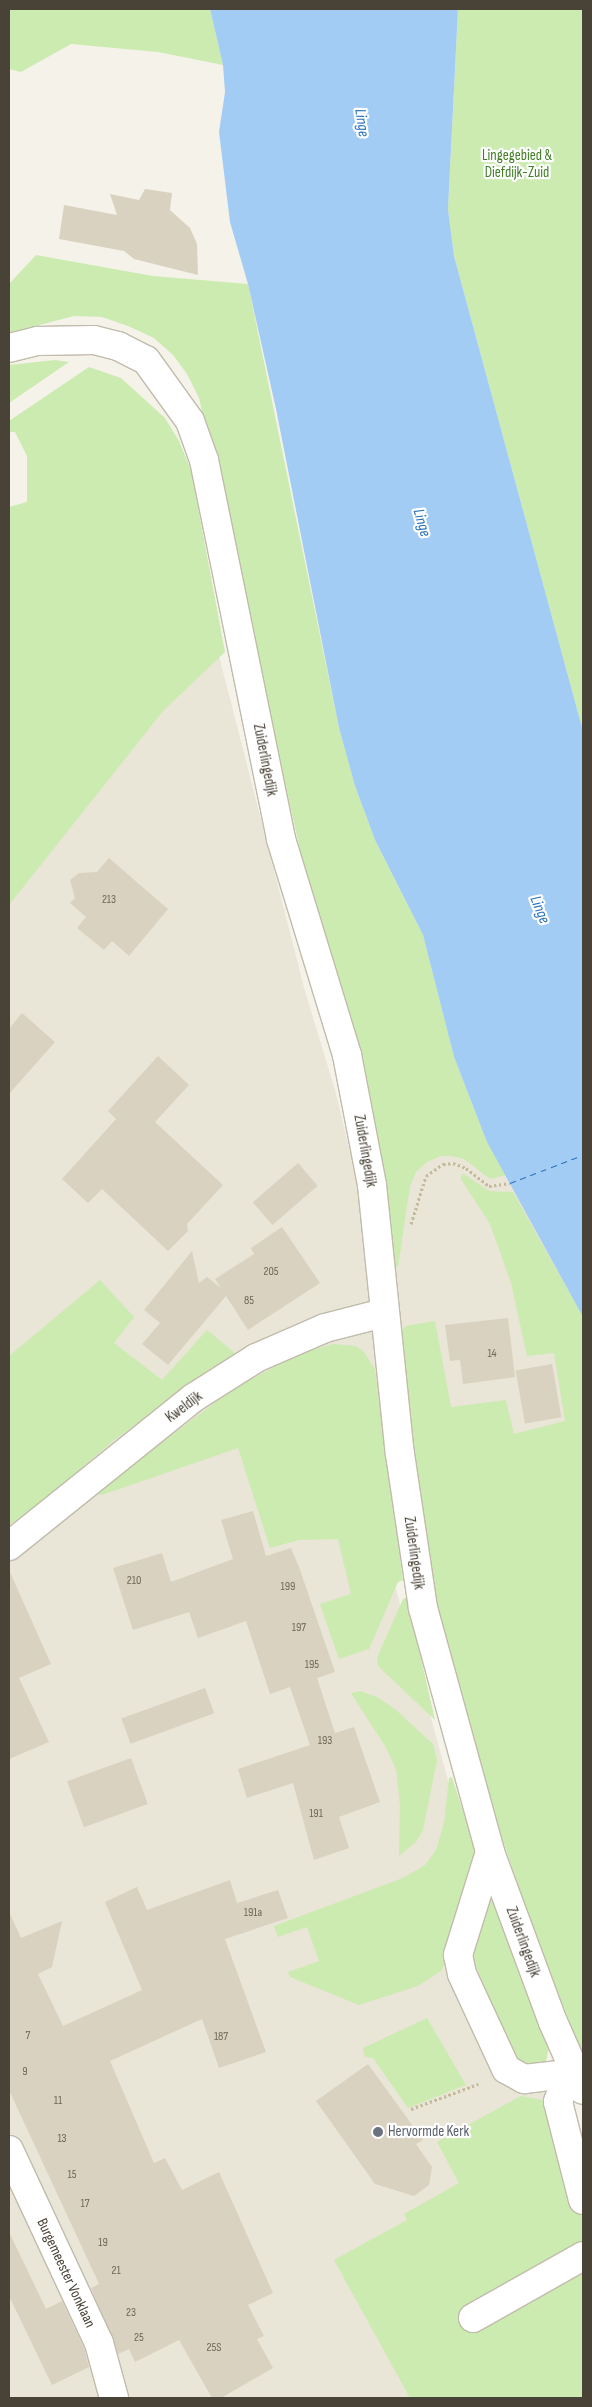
<!DOCTYPE html>
<style>
body{margin:0}
#map{position:relative;width:592px;height:2407px;overflow:hidden;background:#f5f2e9;font-family:"Sofia Sans Condensed",sans-serif}
div>[style]{position:absolute}
.residential>*{inset:0;background:#e9e5d7}
.green>*{inset:0;background:#ccebb0}
.water>*{inset:0;background:#a3ccf4}
.ferry>*{height:1px;margin-top:-0.5px;transform-origin:0;background:repeating-linear-gradient(90deg,#2972bc 0 6px,transparent 0 11px)}
.building>*{inset:0;background:#dad2c0;transform-origin:0 0}
.path>*{height:3px;margin-top:-1.5px;transform-origin:0;background:repeating-linear-gradient(90deg,#c4b99b 0 2.5px,transparent 0 5px)}
.roads{filter:drop-shadow(1px 0 #c1bbab) drop-shadow(-1px 0 #c1bbab) drop-shadow(0 1px #c1bbab) drop-shadow(0 -1px #c1bbab)}
.minor>*{height:28px;margin:-14px;padding:0 14px;transform-origin:14px;border-radius:14px;background:#fff}
.dots>*{width:14px;height:14px;translate:-50% -50%;box-sizing:border-box;border:2px solid #fff;border-radius:50%}
span{translate:-50% -50%;white-space:nowrap;text-align:center;line-height:1.15;-webkit-text-stroke:4.5px #fff;paint-order:stroke}
.number-label{font-size:12px;color:#6d6759}
.number-label span{-webkit-text-stroke-width:0}
.park-label{font-size:15px;color:#417f26}
.street-label{font-size:15px;color:#494337}
.worship-label{font-size:15px;color:#5b616d}
.left{translate:0 -50%;text-align:left}
.water-label{font-size:16px;color:#2972bc;font-style:italic}
.frame{position:absolute;inset:0;border:10px solid #494337;pointer-events:none}
</style>
<div id="map">
<div class="residential">
<i style="clip-path:polygon(217px 648px,305px 991px,335px 1090px,350px 1152px,510px 1112px,583px 1260px,583px 1489px,389px 1564px,491px 1938px,583px 2144px,583px 2398px,9px 2398px,9px 886px)"></i>
</div>
<div class="green">
<i style="clip-path:polygon(9px 9px,210px 9px,223px 65px,158px 52px,71px 44px,21px 72px,9px 69px)"></i>
<i style="clip-path:polygon(458px 9px,583px 9px,583px 731px,454px 256px,448px 209px)"></i>
<i style="clip-path:polygon(36px 255px,153px 276px,248px 284px,339px 728px,355px 786px,375px 840px,423px 935px,454px 1057px,487px 1142px,506px 1175px,490px 1179px,464px 1159px,452px 1156px,441px 1156px,427px 1162px,416px 1172px,410px 1186px,398px 1267px,393px 1266px,199px 398px,187px 374px,173px 355px,154px 338px,128px 326px,102px 317px,74px 316px,9px 333px,9px 284px)"></i>
<i style="clip-path:polygon(55px 360px,69px 362px,9px 403px,9px 365px)"></i>
<i style="clip-path:polygon(89px 367px,121px 378px,165px 418px,179px 441px,191px 470px,225px 652px,163px 711px,9px 905px,9px 507px,27px 502px,27px 456px,15px 432px,9px 432px,9px 421px)"></i>
<i style="clip-path:polygon(464px 1174px,489px 1191px,513px 1192px,583px 1317px,583px 2055px,542px 1953px,483px 1784px,442px 1630px,415px 1477px,400px 1331px,406px 1326px,435px 1321px,451px 1407px,506px 1400px,514px 1434px,565px 1421px,554px 1353px,527px 1356px,511px 1283px,490px 1224px,461px 1179px,461px 1175px)"></i>
<i style="clip-path:polygon(100px 1280px,134px 1317px,114px 1343px,162px 1380px,207px 1330px,235px 1353px,114px 1440px,49px 1496px,9px 1525px,9px 1356px)"></i>
<i style="clip-path:polygon(333px 1344px,356px 1346px,364px 1352px,375px 1370px,403px 1580px,398px 1582px,369px 1649px,339px 1659px,320px 1604px,351px 1594px,338px 1539px,299px 1540px,270px 1548px,238px 1448px,102px 1495px,95px 1493px,233px 1389px,299px 1354px)"></i>
<i style="clip-path:polygon(407px 1597px,435px 1720px,378px 1666px,377px 1658px,403px 1599px)"></i>
<i style="clip-path:polygon(360px 1691px,377px 1697px,395px 1709px,433px 1744px,437px 1760px,423px 1830px,416px 1842px,399px 1856px,400px 1805px,396px 1769px,385px 1746px,351px 1693px)"></i>
<i style="clip-path:polygon(452px 1777px,477px 1855px,447px 1960px,441px 1971px,418px 1986px,359px 2005px,290px 1977px,288px 1972px,319px 1961px,307px 1927px,278px 1937px,274px 1926px,403px 1878px,425px 1865px,436px 1850px,444px 1823px,449px 1778px)"></i>
<i style="clip-path:polygon(489px 1889px,549px 2046px,546px 2062px,537px 2066px,522px 2064px,514px 2055px,470px 1952px)"></i>
<i style="clip-path:polygon(427px 2018px,466px 2085px,408px 2108px,373px 2058px,365px 2057px,363px 2048px)"></i>
<i style="clip-path:polygon(521px 2096px,549px 2101px,583px 2222px,583px 2398px,410px 2398px,334px 2260px,407px 2220px,404px 2214px,459px 2183px,437px 2142px)"></i>
</div>
<div class="water">
<i style="clip-path:polygon(210px 9px,458px 9px,448px 209px,454px 256px,583px 731px,583px 1317px,487px 1142px,454px 1057px,423px 935px,375px 840px,355px 786px,339px 728px,276px 409px,248px 284px,230px 222px,219px 132px,225px 92px,223px 65px)"></i>
</div>
<div class="ferry">
<i style="left:510px;top:1183px;width:78px;rotate:-21deg"></i>
</div>
<div class="building">
<i style="clip-path:polygon(145px 189px,172px 193px,170px 210px,190px 228px,197px 244px,198px 275px,134px 259px,124px 251px,59px 239px,64px 205px,117px 215px,110px 194px,139px 200px)"></i>
<i style="clip-path:polygon(109px 858px,168px 909px,129px 956px,112px 941px,104px 950px,77px 928px,86px 917px,70px 903px,75px 898px,70px 880px,79px 873px,97px 872px)"></i>
<i style="clip-path:polygon(22px 1013px,55px 1042px,9px 1094px,9px 1029px)"></i>
<i style="clip-path:polygon(158px 1056px,189px 1085px,155px 1122px,223px 1185px,187px 1224px,188px 1231px,168px 1251px,102px 1189px,88px 1203px,62px 1179px,116px 1119px,108px 1111px)"></i>
<i style="left:298px;top:1163px;width:30px;height:60px;rotate:49deg"></i>
<i style="clip-path:polygon(282px 1227px,320px 1283px,248px 1330px,226px 1296px,168px 1365px,142px 1344px,160px 1323px,144px 1310px,192px 1251px,199px 1283px,207px 1277px,221px 1288px,215px 1279px,254px 1254px,251px 1248px)"></i>
<i style="clip-path:polygon(508px 1318px,515px 1377px,463px 1384px,460px 1360px,450px 1361px,445px 1325px)"></i>
<i style="left:552px;top:1364px;width:54px;height:37px;rotate:80deg"></i>
<i style="clip-path:polygon(253px 1511px,266px 1556px,291px 1548px,299px 1567px,335px 1672px,317px 1678px,335px 1733px,354px 1727px,380px 1802px,339px 1817px,349px 1848px,314px 1860px,293px 1783px,247px 1798px,238px 1769px,310px 1745px,290px 1687px,270px 1694px,246px 1621px,198px 1638px,189px 1612px,133px 1630px,113px 1568px,162px 1553px,171px 1582px,233px 1559px,221px 1520px)"></i>
<i style="clip-path:polygon(9px 1570px,51px 1664px,19px 1678px,49px 1742px,9px 1759px)"></i>
<i style="left:205px;top:1688px;width:27px;height:89px;rotate:70deg"></i>
<i style="left:131px;top:1758px;width:49px;height:68px;rotate:70deg"></i>
<i style="clip-path:polygon(230px 1880px,237px 1903px,278px 1890px,288px 1918px,225px 1939px,266px 2052px,219px 2068px,202px 2019px,110px 2061px,154px 2163px,165px 2158px,182px 2190px,219px 2172px,273px 2293px,248px 2305px,264px 2336px,257px 2339px,273px 2368px,221px 2398px,212px 2398px,179px 2340px,135px 2362px,129px 2349px,118px 2354px,91px 2288px,99px 2284px,9px 2090px,9px 1912px,21px 1938px,62px 1921px,52px 1967px,38px 1974px,63px 2026px,142px 1990px,105px 1902px,137px 1887px,147px 1910px)"></i>
<i style="clip-path:polygon(368px 2064px,423px 2140px,416px 2144px,432px 2167px,429px 2185px,414px 2196px,375px 2184px,316px 2101px)"></i>
<i style="clip-path:polygon(9px 2232px,46px 2309px,62px 2301px,84px 2348px,89px 2367px,52px 2385px,9px 2296px)"></i>
</div>
<div class="path">
<i style="left:411px;top:1224px;width:50px;rotate:-72.6deg"></i>
<i style="left:426px;top:1176px;width:21px;rotate:-35deg"></i>
<i style="left:443px;top:1164px;width:10px;rotate:-6deg"></i>
<i style="left:453px;top:1163px;width:14px;rotate:21deg"></i>
<i style="left:466px;top:1168px;width:29px;rotate:38deg"></i>
<i style="left:489px;top:1186px;width:21px;rotate:-8deg"></i>
<i style="left:411px;top:2109px;width:72px;rotate:-20.5deg"></i>
</div>
<div class="roads">
<div class="minor">
<i style="left:9px;top:348px;width:30px;rotate:-14deg"></i>
<i style="left:38px;top:341px;width:56px;rotate:-1deg"></i>
<i style="left:94px;top:340px;width:25px;rotate:14deg"></i>
<i style="left:118px;top:346px;width:31px;rotate:27deg"></i>
<i style="left:146px;top:360px;width:75px;rotate:54.2deg"></i>
<i style="left:190px;top:421px;width:41px;rotate:70.3deg"></i>
<i style="left:204px;top:460px;width:387px;rotate:78.5deg"></i>
<i style="left:281px;top:839px;width:226px;rotate:73deg"></i>
<i style="left:347px;top:1055px;width:132px;rotate:79.1deg"></i>
<i style="left:372px;top:1185px;width:270px;rotate:84.1deg"></i>
<i style="left:400px;top:1454px;width:156px;rotate:81.5deg"></i>
<i style="left:423px;top:1608px;width:253px;rotate:74.6deg"></i>
<i style="left:490px;top:1852px;width:181px;rotate:69.7deg"></i>
<i style="left:553px;top:2022px;width:74px;rotate:66.2deg"></i>
<i style="left:9px;top:1546px;width:236px;rotate:-38.8deg"></i>
<i style="left:193px;top:1398px;width:75px;rotate:-32.4deg"></i>
<i style="left:256px;top:1358px;width:75px;rotate:-23.5deg"></i>
<i style="left:325px;top:1328px;width:61px;rotate:-14.3deg"></i>
<i style="left:490px;top:1852px;width:108px;rotate:107.3deg"></i>
<i style="left:458px;top:1955px;width:19px;rotate:78deg"></i>
<i style="left:462px;top:1974px;width:105px;rotate:65.1deg"></i>
<i style="left:506px;top:2069px;width:21px;rotate:29deg"></i>
<i style="left:524px;top:2079px;width:51px;rotate:-6.7deg"></i>
<i style="left:575px;top:2073px;width:17px;rotate:130deg"></i>
<i style="left:564px;top:2086px;width:17px;rotate:111deg"></i>
<i style="left:558px;top:2102px;width:101px;rotate:75.7deg"></i>
<i style="left:9px;top:2150px;width:213px;rotate:65deg"></i>
<i style="left:99px;top:2343px;width:57px;rotate:74.7deg"></i>
<i style="left:473px;top:2318px;width:126px;rotate:-29.4deg"></i>
</div>
</div>
<div class="dots">
<i style="left:378px;top:2132px;background:#6b7280"></i>
</div>
<div class="number-label">
<span style="left:109px;top:900px">213</span>
<span style="left:271px;top:1272px">205</span>
<span style="left:249px;top:1301px">85</span>
<span style="left:492px;top:1354px">14</span>
<span style="left:134px;top:1581px">210</span>
<span style="left:288px;top:1587px">199</span>
<span style="left:299px;top:1628px">197</span>
<span style="left:312px;top:1665px">195</span>
<span style="left:325px;top:1741px">193</span>
<span style="left:316px;top:1814px">191</span>
<span style="left:253px;top:1913px">191a</span>
<span style="left:28px;top:2036px">7</span>
<span style="left:221px;top:2037px">187</span>
<span style="left:25px;top:2072px">9</span>
<span style="left:58px;top:2101px">11</span>
<span style="left:62px;top:2139px">13</span>
<span style="left:72px;top:2175px">15</span>
<span style="left:85px;top:2204px">17</span>
<span style="left:103px;top:2243px">19</span>
<span style="left:116px;top:2271px">21</span>
<span style="left:131px;top:2313px">23</span>
<span style="left:139px;top:2338px">25</span>
<span style="left:214px;top:2348px">25S</span>
</div>
<div class="park-label">
<span style="left:517px;top:164px">Lingegebied &amp;<br>Diefdijk-Zuid</span>
</div>
<div class="street-label">
<span style="left:265px;top:760px;rotate:79deg">Zuiderlingedijk</span>
<span style="left:365px;top:1151px;rotate:80deg">Zuiderlingedijk</span>
<span style="left:184px;top:1407px;rotate:-37deg">Kweldijk</span>
<span style="left:414px;top:1553px;rotate:82deg">Zuiderlingedijk</span>
<span style="left:523px;top:1942px;rotate:70deg">Zuiderlingedijk</span>
<span style="left:66px;top:2273px;rotate:65deg">Burgemeester Vonklaan</span>
</div>
<div class="worship-label">
<span class="left" style="left:388px;top:2132px">Hervormde Kerk</span>
</div>
<div class="water-label">
<span style="left:361px;top:123px;rotate:82deg">Linge</span>
<span style="left:421px;top:523px;rotate:74deg">Linge</span>
<span style="left:539px;top:910px;rotate:68deg">Linge</span>
</div>
<div class="frame"></div>
</div>
